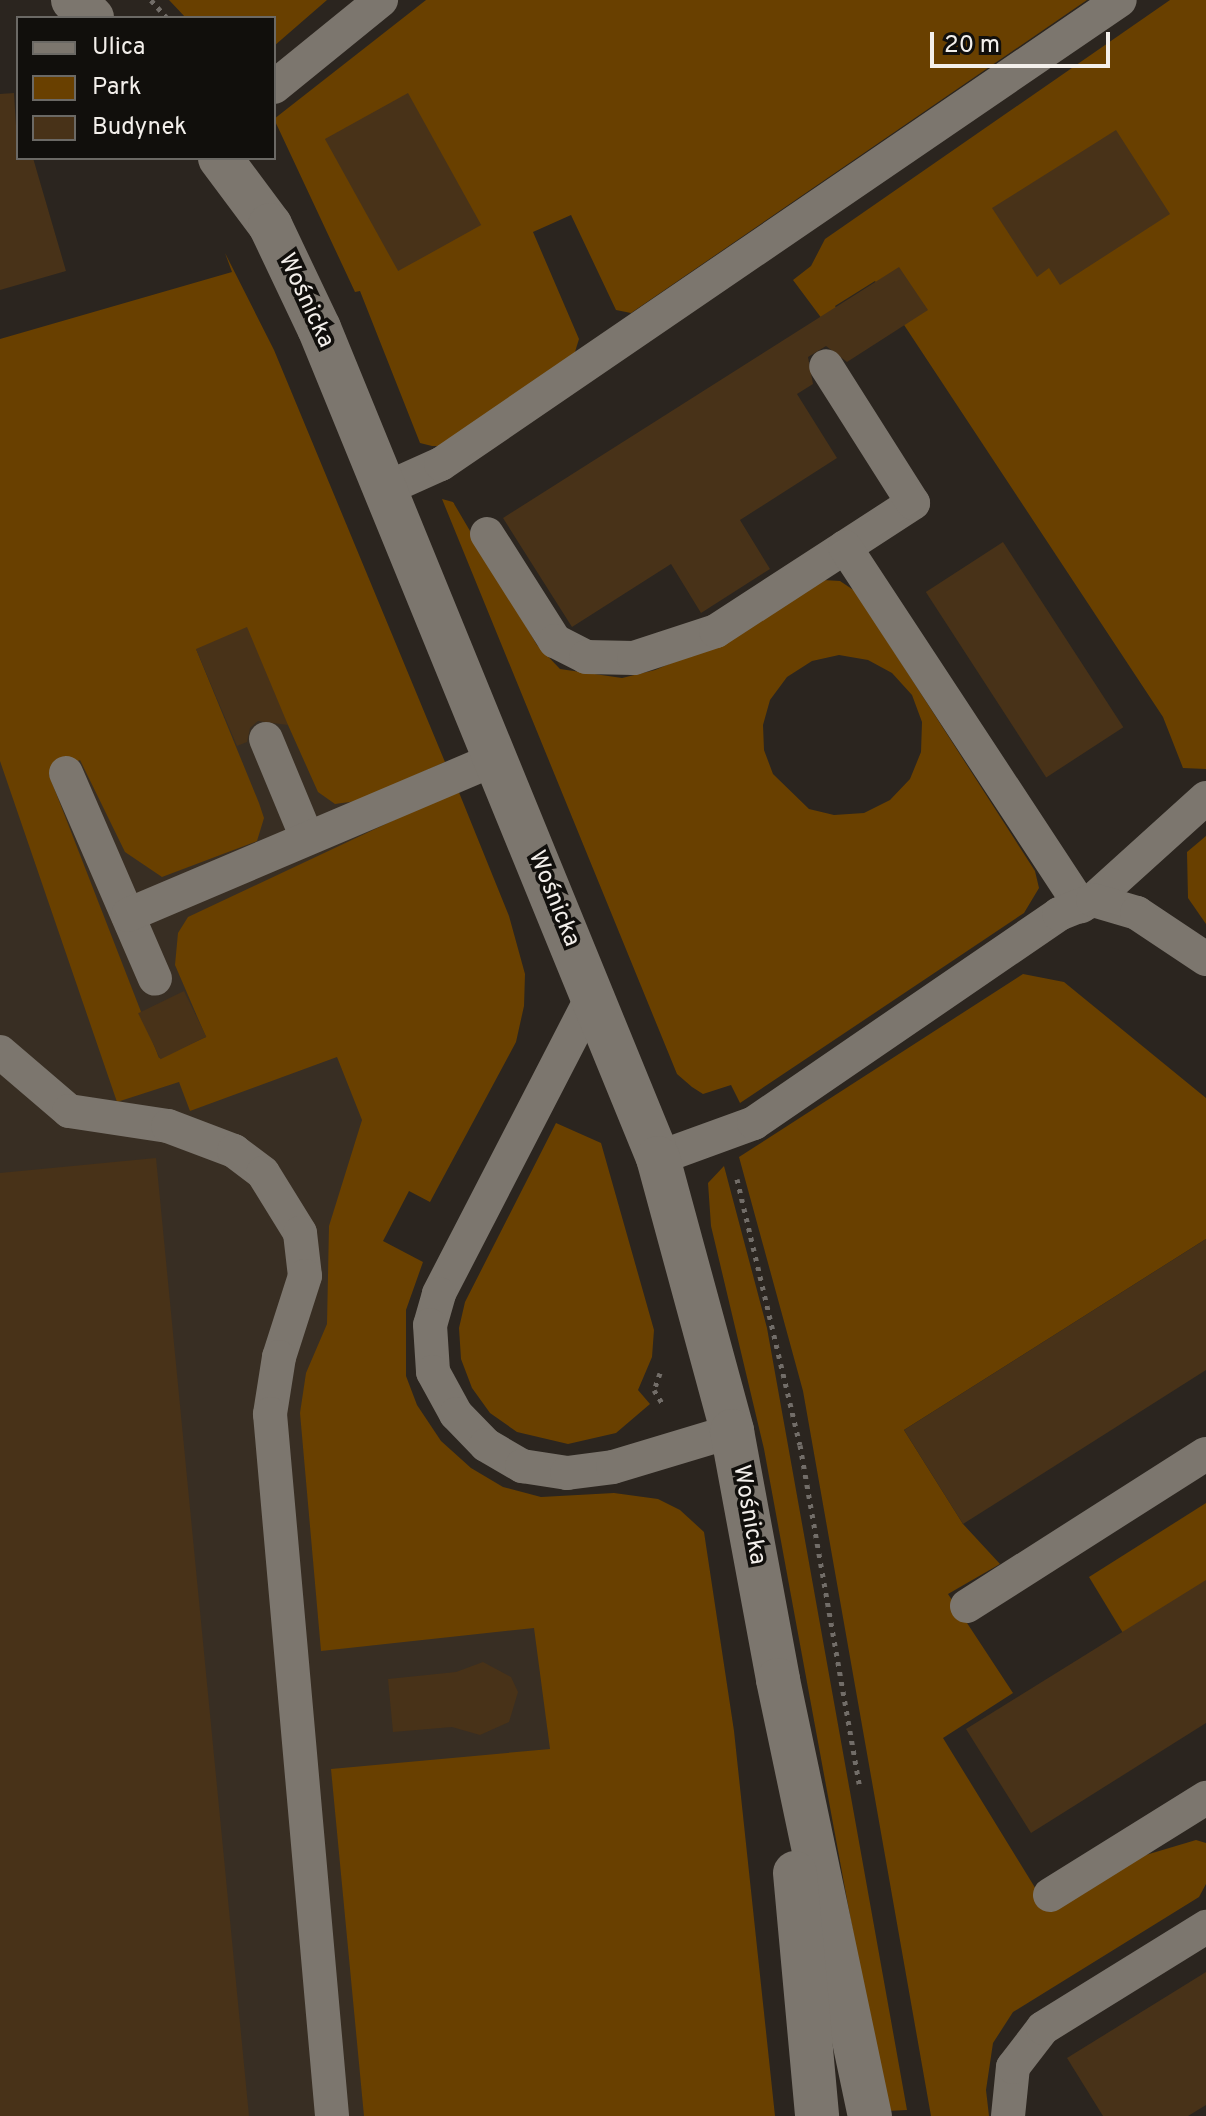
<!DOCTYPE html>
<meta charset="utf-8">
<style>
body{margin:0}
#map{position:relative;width:1206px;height:2116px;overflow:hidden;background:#2b251f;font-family:Overpass,sans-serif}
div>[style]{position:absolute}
.built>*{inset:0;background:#382e23}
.green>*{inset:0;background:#694000}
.building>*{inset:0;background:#483218;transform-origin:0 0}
.path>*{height:5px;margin-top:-2.5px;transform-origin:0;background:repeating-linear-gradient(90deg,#726d68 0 4px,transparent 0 10px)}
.service>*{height:34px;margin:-17px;padding:0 17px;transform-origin:17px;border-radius:17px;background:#7c766e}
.tertiary>*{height:44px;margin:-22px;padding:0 22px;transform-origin:22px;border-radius:22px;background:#7c766e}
span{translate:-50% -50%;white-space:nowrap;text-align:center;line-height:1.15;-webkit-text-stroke:7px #110f0c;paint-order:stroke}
.street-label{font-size:24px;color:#f3efeb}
.legend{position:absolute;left:16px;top:16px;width:260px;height:144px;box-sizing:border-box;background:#110f0c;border:2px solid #6b6965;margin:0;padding:10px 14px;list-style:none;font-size:24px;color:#f3efeb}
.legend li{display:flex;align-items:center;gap:16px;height:40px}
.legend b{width:40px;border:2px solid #6b6965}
.scale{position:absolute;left:930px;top:32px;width:180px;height:36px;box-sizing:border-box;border:4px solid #f3efeb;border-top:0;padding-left:10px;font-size:24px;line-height:28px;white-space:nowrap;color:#f3efeb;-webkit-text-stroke:6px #110f0c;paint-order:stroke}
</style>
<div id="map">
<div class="built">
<i style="clip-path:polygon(0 391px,433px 766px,439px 782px,345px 1307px,435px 1570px,663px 1527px,762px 2116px,0 2116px)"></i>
</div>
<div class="green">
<i style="clip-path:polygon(169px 0,327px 0,274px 46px,274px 18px,186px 18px)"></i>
<i style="clip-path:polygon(426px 0,1087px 0,631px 313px,616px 310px,571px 215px,533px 232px,579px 339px,574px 355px,444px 446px,432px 446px,420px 443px,360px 291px,355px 292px,274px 119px)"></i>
<i style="clip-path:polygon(1170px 0,1206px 0,1206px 769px,1183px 768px,1163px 717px,875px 281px,835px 306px,859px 344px,846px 351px,793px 280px,811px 266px,825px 239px)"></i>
<i style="clip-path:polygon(225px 253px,274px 350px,445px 762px,357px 801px,335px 804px,318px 792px,288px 725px,196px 649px,259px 803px,264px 818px,257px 841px,162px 877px,125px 852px,80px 760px,49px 775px,159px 1058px,206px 1037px,175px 965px,178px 933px,188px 917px,458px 790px,509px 916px,525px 974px,524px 1006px,516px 1042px,430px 1202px,409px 1191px,383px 1241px,423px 1262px,406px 1310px,406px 1376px,417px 1405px,441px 1441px,471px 1468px,503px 1487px,541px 1497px,614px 1493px,658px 1499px,680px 1510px,704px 1532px,734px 1731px,775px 2116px,364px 2116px,331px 1769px,550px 1749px,534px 1628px,321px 1651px,300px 1413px,306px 1373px,327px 1324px,329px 1226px,362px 1120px,337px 1057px,190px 1111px,179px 1082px,117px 1102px,0 761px,0 339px,232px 272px)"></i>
<i style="clip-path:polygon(evenodd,442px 499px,453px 502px,537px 645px,560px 669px,622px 678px,655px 670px,723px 641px,823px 580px,840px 581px,855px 591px,1035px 871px,1039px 888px,1024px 913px,740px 1103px,731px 1085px,703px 1094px,692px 1087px,677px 1074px,442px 499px,839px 655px,868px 660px,892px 673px,912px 695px,922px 722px,921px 752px,910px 779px,890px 800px,864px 813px,834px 815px,809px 809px,773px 774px,764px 750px,763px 725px,770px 700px,787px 677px,812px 661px,839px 655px)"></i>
<i style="clip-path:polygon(1206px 836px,1206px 924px,1188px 898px,1187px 852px)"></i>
<i style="clip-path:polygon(1023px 974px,1064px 982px,1206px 1098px,1206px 1239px,904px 1430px,963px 1524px,1000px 1564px,948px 1594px,1013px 1693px,943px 1738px,1050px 1912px,1139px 1857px,1196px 1840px,1206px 1843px,1206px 1884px,1199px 1897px,1013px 2012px,993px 2043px,986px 2090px,989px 2116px,931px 2116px,803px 1391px,739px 1157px)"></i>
<i style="clip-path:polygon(556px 1123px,601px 1143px,654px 1330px,652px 1357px,638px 1390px,650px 1404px,616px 1433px,568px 1444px,517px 1432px,490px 1413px,472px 1388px,461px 1359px,459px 1328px,465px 1302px)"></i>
<i style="clip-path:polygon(724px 1166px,767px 1328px,907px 2110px,886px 2111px,764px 1449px,711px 1226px,708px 1183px)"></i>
<i style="clip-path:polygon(1206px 1503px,1206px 1581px,1123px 1633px,1089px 1577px)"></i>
</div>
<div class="building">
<i style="clip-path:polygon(14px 93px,18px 158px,33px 158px,66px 271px,0 290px,0 94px)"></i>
<i style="left:408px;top:93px;width:151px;height:95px;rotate:61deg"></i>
<i style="clip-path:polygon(1116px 130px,1170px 214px,1060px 285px,1049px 268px,1037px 277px,992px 208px)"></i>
<i style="clip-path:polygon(899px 267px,928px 310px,847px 362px,826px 346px,808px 357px,813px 384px,797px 394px,837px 458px,740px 520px,770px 569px,701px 613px,671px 564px,572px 627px,503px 518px)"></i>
<i style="left:1003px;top:542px;width:221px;height:92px;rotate:57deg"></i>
<i style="clip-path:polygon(247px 627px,288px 725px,258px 721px,250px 728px,247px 742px,237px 746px,196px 649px)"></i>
<i style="left:184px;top:991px;width:51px;height:51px;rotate:64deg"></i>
<i style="clip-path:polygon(156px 1158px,249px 2116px,0 2116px,0 1173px)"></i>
<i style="clip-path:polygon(1206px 1239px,1206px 1370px,963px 1524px,904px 1430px)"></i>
<i style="clip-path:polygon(1206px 1580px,1206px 1723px,1031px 1833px,966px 1729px)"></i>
<i style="clip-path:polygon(483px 1662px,511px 1677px,518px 1692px,509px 1722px,480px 1735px,452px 1727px,393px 1732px,388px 1679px,456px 1672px)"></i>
<i style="clip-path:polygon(1206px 1972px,1206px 2105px,1188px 2116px,1103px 2116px,1067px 2058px)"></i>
</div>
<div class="path">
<i style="left:151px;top:0;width:24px;rotate:48deg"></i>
<i style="left:737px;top:1179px;width:273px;rotate:76.7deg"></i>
<i style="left:800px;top:1445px;width:344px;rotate:80.1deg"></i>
<i style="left:660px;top:1373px;width:18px;rotate:109deg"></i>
<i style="left:654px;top:1390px;width:15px;rotate:58deg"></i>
</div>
<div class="service">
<i style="left:274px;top:87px;width:138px;rotate:-39.1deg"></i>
<i style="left:385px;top:489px;width:61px;rotate:-24.1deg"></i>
<i style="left:441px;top:464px;width:822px;rotate:-34.35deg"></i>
<i style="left:487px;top:534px;width:127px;rotate:57.6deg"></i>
<i style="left:555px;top:641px;width:35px;rotate:27deg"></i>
<i style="left:586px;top:657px;width:48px;rotate:1.2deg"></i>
<i style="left:634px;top:658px;width:86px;rotate:-18.2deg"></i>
<i style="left:716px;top:631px;width:235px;rotate:-33deg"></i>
<i style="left:913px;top:503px;width:162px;rotate:-122.4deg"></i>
<i style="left:845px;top:547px;width:430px;rotate:56.7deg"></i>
<i style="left:266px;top:739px;width:107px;rotate:67.5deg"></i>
<i style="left:66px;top:773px;width:224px;rotate:66.6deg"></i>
<i style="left:1093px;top:900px;width:152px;rotate:-42.1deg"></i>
<i style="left:128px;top:915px;width:400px;rotate:-23deg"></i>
<i style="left:592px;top:997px;width:334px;rotate:117.3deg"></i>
<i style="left:439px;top:1294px;width:32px;rotate:106deg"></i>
<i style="left:430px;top:1325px;width:47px;rotate:86.3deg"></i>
<i style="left:433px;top:1372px;width:48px;rotate:61.3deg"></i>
<i style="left:456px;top:1414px;width:43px;rotate:45.9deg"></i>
<i style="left:486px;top:1445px;width:42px;rotate:30.3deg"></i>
<i style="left:522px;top:1466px;width:46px;rotate:8.8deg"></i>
<i style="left:567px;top:1473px;width:46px;rotate:-7.4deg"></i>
<i style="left:613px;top:1467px;width:124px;rotate:-16.8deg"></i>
<i style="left:0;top:1052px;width:91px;rotate:40.5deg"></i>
<i style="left:69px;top:1111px;width:100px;rotate:8.6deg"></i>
<i style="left:168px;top:1126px;width:71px;rotate:20.7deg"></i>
<i style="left:234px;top:1151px;width:36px;rotate:37deg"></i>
<i style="left:263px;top:1173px;width:70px;rotate:58.3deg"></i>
<i style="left:300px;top:1233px;width:43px;rotate:83.4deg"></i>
<i style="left:305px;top:1276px;width:85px;rotate:107.8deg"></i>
<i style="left:279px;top:1357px;width:58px;rotate:99deg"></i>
<i style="left:270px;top:1414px;width:705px;rotate:84.95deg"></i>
<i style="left:658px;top:1158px;width:102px;rotate:-20deg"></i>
<i style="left:754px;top:1123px;width:370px;rotate:-34.4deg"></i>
<i style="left:1059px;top:914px;width:37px;rotate:-22deg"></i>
<i style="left:1093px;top:900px;width:46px;rotate:16.5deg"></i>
<i style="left:1137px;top:913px;width:83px;rotate:33.7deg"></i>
<i style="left:967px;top:1606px;width:283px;rotate:-32.5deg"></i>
<i style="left:1050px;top:1895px;width:184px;rotate:-31.9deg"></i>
<i style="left:1008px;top:2116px;width:49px;rotate:-84.2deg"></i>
<i style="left:1013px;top:2067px;width:49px;rotate:-52.4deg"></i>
<i style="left:1043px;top:2028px;width:192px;rotate:-31.8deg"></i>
</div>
<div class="tertiary">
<i style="left:73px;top:0;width:26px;rotate:43deg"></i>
<i style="left:220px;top:158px;width:84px;rotate:53.3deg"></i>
<i style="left:270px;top:225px;width:114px;rotate:64.6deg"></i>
<i style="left:319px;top:328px;width:897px;rotate:67.78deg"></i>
<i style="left:658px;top:1158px;width:283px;rotate:74.8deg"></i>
<i style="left:732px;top:1431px;width:253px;rotate:79.5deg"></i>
<i style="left:778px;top:1680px;width:446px;rotate:78.1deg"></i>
<i style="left:795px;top:1873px;width:244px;rotate:84.8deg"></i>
</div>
<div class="street-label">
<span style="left:305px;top:301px;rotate:65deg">Wośnicka</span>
<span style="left:553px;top:899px;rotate:68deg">Wośnicka</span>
<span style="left:748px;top:1515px;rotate:80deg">Wośnicka</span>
</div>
<ul class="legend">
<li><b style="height:10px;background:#7c766e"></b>Ulica</li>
<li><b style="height:22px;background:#694000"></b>Park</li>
<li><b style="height:22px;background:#483218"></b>Budynek</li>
</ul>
<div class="scale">20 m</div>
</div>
